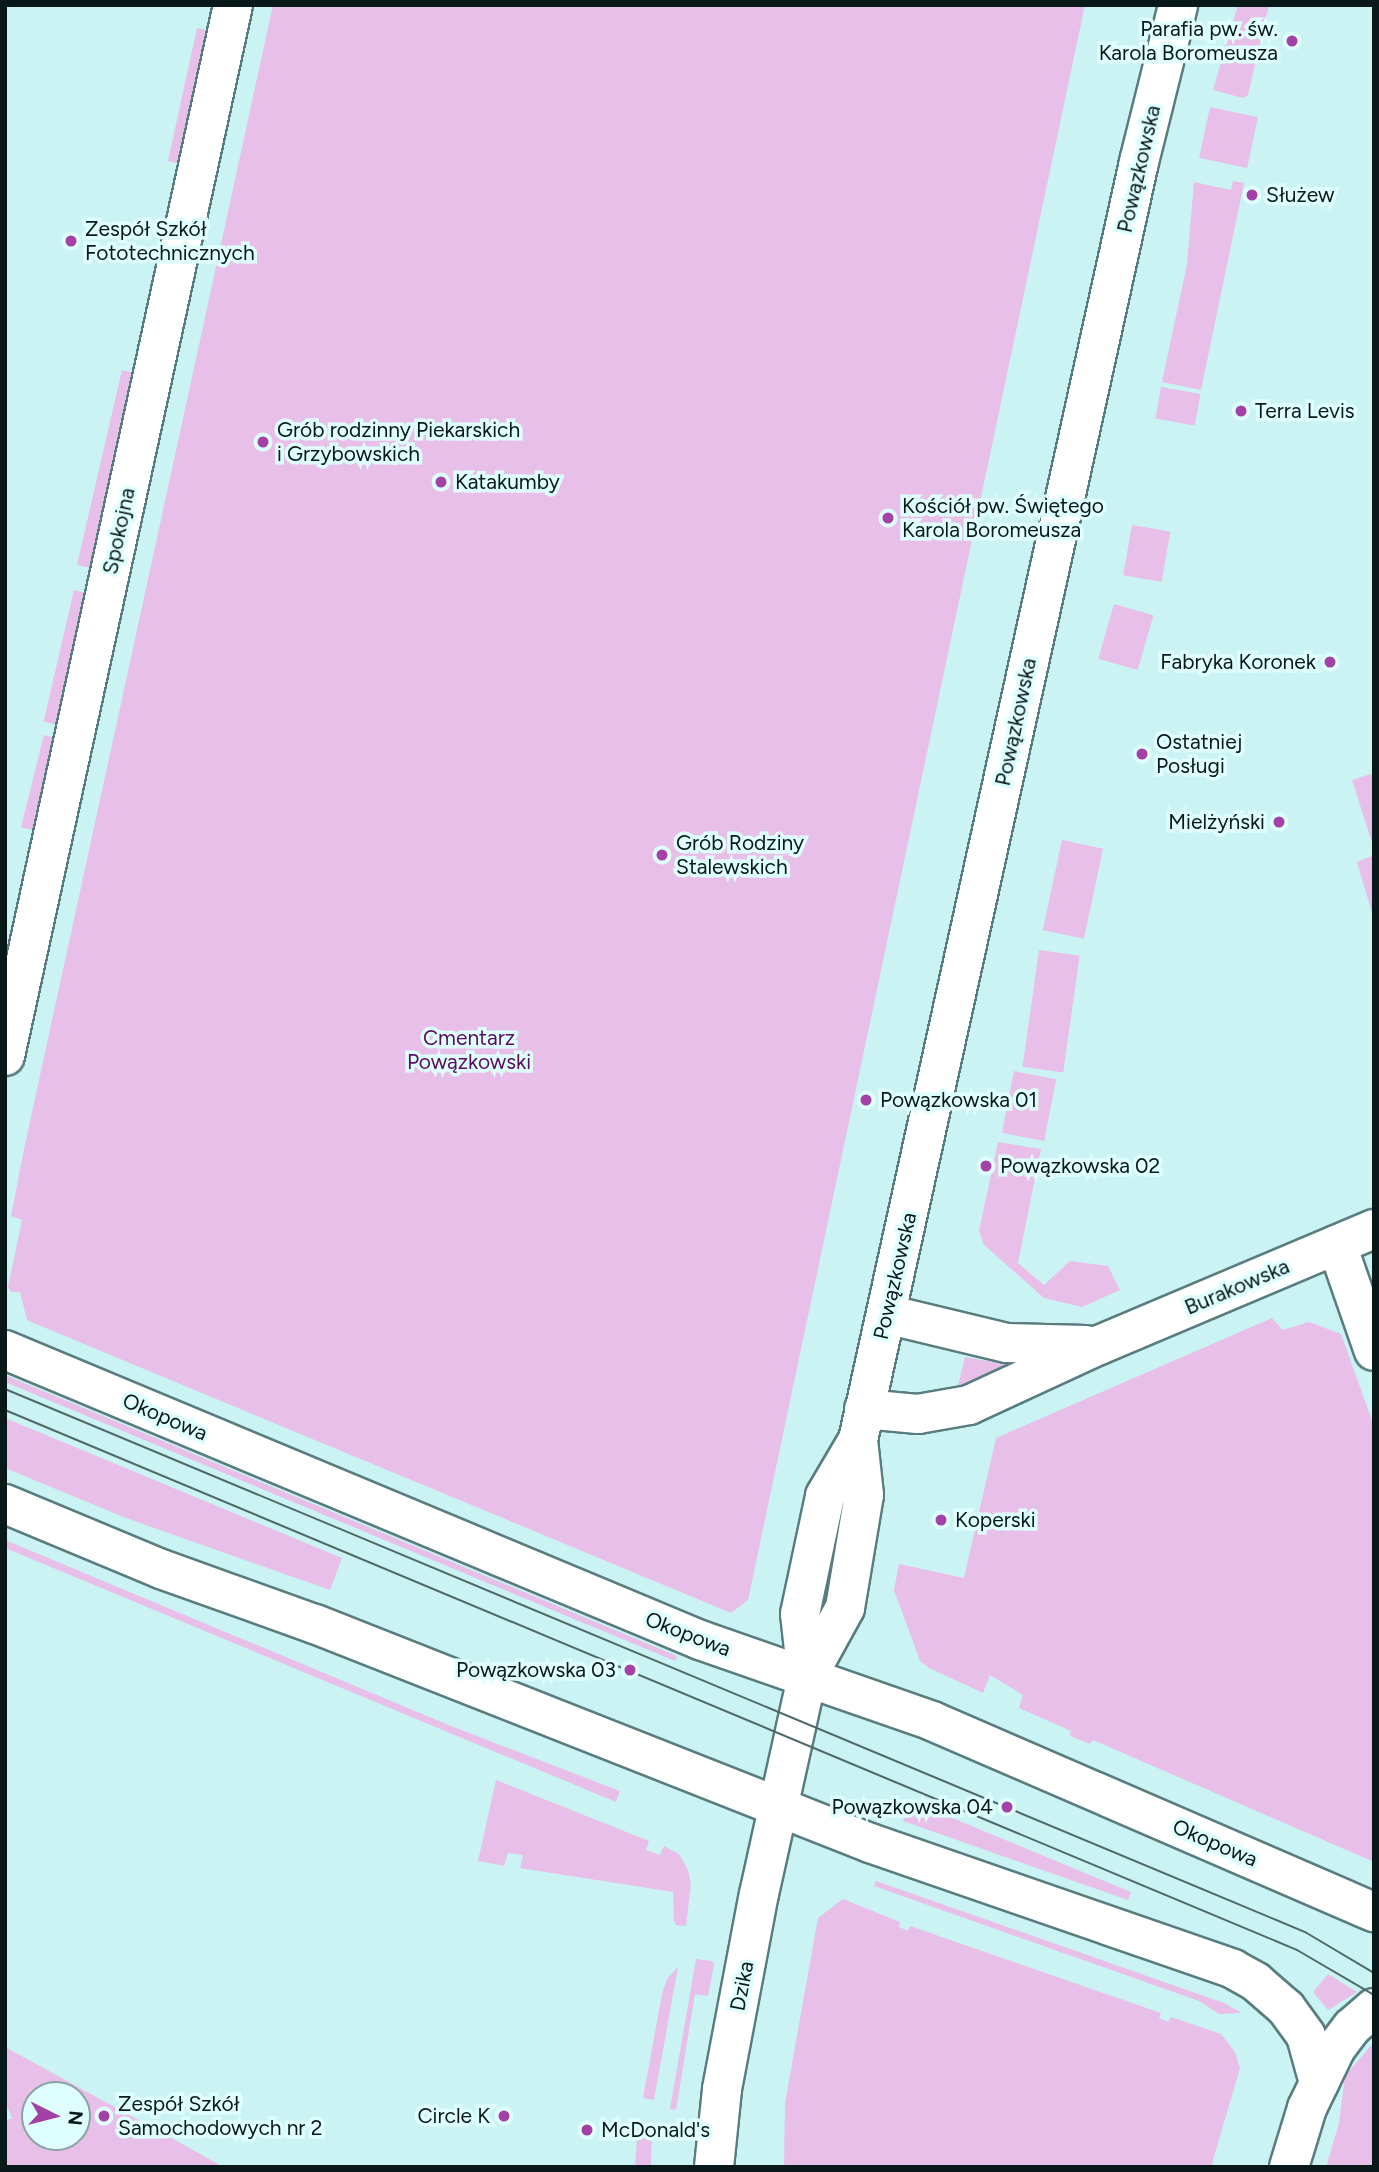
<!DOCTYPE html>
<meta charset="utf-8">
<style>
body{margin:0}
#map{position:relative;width:1379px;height:2172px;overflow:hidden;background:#cbf3f3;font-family:Figtree,sans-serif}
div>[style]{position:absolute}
.green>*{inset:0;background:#e8bfe8;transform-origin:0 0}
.roads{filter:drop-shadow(2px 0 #597d7e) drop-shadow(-2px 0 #597d7e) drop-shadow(0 2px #597d7e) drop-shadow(0 -2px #597d7e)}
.street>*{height:38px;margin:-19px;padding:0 19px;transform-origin:19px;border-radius:19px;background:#fff}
.secondary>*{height:38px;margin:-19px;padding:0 19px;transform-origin:19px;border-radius:19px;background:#fff}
.tram>*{height:2px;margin:-1px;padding:0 1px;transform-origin:1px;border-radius:1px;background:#506868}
.dots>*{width:19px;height:19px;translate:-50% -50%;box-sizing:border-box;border:4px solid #dfffff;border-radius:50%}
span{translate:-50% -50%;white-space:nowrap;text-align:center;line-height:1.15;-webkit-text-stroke:7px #dfffff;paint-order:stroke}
.poi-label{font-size:21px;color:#091818}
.right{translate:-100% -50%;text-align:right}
.left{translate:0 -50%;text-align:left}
.street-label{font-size:21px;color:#091818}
.park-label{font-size:21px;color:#5d0b60}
.frame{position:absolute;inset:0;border:7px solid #091818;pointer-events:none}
.north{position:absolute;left:21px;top:2081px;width:70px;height:70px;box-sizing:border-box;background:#dfffff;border:2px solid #89a3a3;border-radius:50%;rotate:96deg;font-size:19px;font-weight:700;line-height:28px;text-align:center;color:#091818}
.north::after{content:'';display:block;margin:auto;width:24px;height:32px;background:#a441a7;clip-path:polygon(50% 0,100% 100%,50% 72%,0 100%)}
</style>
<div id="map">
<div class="green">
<i style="clip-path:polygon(273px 5px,1085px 5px,748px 1600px,731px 1613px,36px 1324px,27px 1320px,20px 1292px,11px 1292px,8px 1287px,22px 1220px,11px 1216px,24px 1149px)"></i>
<i style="clip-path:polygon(1238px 5px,1269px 5px,1248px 95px,1243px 98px,1213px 90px)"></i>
<i style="clip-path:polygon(197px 28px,209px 31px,181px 158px,176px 163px,168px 161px)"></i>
<i style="left:1210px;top:107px;width:49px;height:52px;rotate:12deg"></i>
<i style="clip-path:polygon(1233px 181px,1244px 183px,1201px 390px,1162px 382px,1187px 264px,1194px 182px,1231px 190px)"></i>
<i style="left:122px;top:370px;width:13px;height:200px;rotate:13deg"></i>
<i style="left:1161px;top:387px;width:40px;height:32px;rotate:10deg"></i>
<i style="left:1132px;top:525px;width:39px;height:51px;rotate:10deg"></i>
<i style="left:74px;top:590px;width:13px;height:135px;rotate:13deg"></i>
<i style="left:1114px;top:604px;width:41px;height:57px;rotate:16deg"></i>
<i style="left:44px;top:735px;width:12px;height:95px;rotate:14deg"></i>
<i style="clip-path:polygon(1374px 773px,1374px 849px,1352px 780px)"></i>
<i style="left:1062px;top:840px;width:42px;height:92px;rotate:12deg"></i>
<i style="clip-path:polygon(1374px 855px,1374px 920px,1357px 862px)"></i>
<i style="left:1039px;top:950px;width:41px;height:118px;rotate:8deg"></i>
<i style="left:1014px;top:1071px;width:43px;height:63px;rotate:11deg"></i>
<i style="clip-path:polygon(998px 1142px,1041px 1149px,1018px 1263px,1044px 1285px,1070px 1261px,1108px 1266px,1120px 1290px,1082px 1307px,1044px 1298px,984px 1245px,979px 1231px)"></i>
<i style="clip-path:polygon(1272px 1318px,1283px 1330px,1309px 1322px,1341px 1334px,1374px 1426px,1374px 1862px,1093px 1740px,1090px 1744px,1070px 1736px,1071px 1731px,1019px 1708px,1023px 1695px,990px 1675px,983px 1693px,929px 1668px,920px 1661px,894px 1590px,899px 1564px,964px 1578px,996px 1438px)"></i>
<i style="clip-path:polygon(965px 1357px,1010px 1365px,1011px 1368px,957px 1389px)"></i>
<i style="clip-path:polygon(5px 1375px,665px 1651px,677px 1656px,675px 1661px,5px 1382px)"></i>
<i style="clip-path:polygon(5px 1418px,342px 1558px,330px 1590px,126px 1518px,5px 1468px)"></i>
<i style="clip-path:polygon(5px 1540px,451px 1726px,620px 1791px,616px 1802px,5px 1548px)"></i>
<i style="clip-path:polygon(496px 1780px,649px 1841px,646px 1850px,660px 1855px,664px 1846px,679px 1854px,688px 1870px,691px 1884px,686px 1926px,676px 1925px,674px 1921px,673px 1892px,520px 1868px,523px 1855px,508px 1853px,504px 1866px,478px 1861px)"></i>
<i style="clip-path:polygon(911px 1801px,1131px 1892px,1128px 1900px,903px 1821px)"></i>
<i style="clip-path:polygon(876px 1881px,1224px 2003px,1242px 2013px,1219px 2014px,1199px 2001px,874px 1886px)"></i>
<i style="clip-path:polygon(843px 1899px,900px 1922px,899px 1927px,908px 1931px,910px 1926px,1161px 2013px,1159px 2018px,1168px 2022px,1171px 2017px,1221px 2034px,1235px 2052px,1240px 2068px,1211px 2167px,784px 2167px,785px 2103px,818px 1918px)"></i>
<i style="clip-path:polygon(696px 1959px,712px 1961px,714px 1964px,708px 1996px,695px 1994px,676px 2110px,670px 2109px)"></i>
<i style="clip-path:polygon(678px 1967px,654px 2100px,643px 2098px,662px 1994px,667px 1979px)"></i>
<i style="clip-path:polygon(1328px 1974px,1357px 1992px,1328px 2010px,1313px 1992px)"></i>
<i style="clip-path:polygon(1374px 2042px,1374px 2167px,1326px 2167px,1339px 2123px,1345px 2076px)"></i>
<i style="clip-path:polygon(evenodd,5px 2047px,195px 2151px,223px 2167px,5px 2167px,5px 2121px,12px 2118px,5px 2101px,5px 2047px,77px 2095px,77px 2137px,35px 2137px,35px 2095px,77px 2095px)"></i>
<i style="clip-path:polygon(638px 2126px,652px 2128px,651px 2167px,635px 2167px)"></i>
</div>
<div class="roads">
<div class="street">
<i style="left:5px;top:1056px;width:1075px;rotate:-77.76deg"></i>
<i style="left:1337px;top:1245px;width:112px;rotate:70.8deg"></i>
<i style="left:886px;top:1314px;width:124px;rotate:13.5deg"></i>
<i style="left:1007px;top:1343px;width:79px;rotate:1.5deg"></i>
<i style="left:864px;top:1409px;width:54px;rotate:5.3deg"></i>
<i style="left:918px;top:1414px;width:52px;rotate:-10deg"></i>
<i style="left:969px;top:1405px;width:143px;rotate:-24.8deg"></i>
<i style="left:1099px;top:1345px;width:298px;rotate:-22.9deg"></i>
</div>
<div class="secondary">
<i style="left:5px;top:1350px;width:753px;rotate:22.65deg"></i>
<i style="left:700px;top:1640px;width:246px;rotate:19.2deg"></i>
<i style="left:932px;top:1721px;width:482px;rotate:23.4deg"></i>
<i style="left:5px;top:1504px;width:169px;rotate:22.6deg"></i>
<i style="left:161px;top:1569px;width:164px;rotate:19.7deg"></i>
<i style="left:315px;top:1624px;width:597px;rotate:21.53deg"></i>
<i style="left:870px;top:1843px;width:384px;rotate:19.1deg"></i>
<i style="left:1233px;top:1969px;width:26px;rotate:29deg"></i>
<i style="left:1256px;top:1982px;width:40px;rotate:41deg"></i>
<i style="left:1286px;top:2008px;width:34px;rotate:54deg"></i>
<i style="left:1306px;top:2036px;width:49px;rotate:74.5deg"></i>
<i style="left:807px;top:1677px;width:63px;rotate:-96.3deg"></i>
<i style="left:800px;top:1614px;width:121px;rotate:-78deg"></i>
<i style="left:825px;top:1496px;width:65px;rotate:-59.5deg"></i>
<i style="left:858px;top:1440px;width:1309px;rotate:-77.6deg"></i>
<i style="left:1139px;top:162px;width:162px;rotate:-76deg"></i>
<i style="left:714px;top:2167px;width:78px;rotate:-84.1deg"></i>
<i style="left:722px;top:2089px;width:198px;rotate:-79.3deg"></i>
<i style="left:759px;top:1894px;width:222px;rotate:-77.5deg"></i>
<i style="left:807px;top:1677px;width:79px;rotate:-61.2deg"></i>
<i style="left:845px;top:1608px;width:115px;rotate:-80.5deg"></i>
<i style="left:864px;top:1495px;width:55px;rotate:-96.2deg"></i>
<i style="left:1289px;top:2167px;width:62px;rotate:-73deg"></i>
<i style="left:1307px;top:2108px;width:67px;rotate:-64.2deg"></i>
<i style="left:1336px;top:2048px;width:26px;rotate:-53deg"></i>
<i style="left:1352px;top:2027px;width:29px;rotate:-41deg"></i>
</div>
</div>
<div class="tram">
<i style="left:5px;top:1389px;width:1409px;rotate:22.67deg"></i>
<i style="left:1305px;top:1932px;width:80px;rotate:30.7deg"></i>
<i style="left:5px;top:1410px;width:1400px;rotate:22.68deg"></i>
<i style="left:1297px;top:1950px;width:89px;rotate:30.3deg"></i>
</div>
<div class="dots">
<i style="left:1292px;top:41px;background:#a441a7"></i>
<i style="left:1252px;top:195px;background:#a441a7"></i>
<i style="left:71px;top:241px;background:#a441a7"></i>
<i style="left:1241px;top:411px;background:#a441a7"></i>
<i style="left:263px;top:442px;background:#a441a7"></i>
<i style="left:441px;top:482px;background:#a441a7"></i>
<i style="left:888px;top:518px;background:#a441a7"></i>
<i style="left:1330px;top:662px;background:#a441a7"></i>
<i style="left:1142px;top:754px;background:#a441a7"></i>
<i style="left:1279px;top:822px;background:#a441a7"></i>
<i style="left:662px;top:855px;background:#a441a7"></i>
<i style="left:866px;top:1100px;background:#a441a7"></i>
<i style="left:986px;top:1166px;background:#a441a7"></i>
<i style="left:941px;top:1520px;background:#a441a7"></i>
<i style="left:630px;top:1670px;background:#a441a7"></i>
<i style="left:1007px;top:1807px;background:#a441a7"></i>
<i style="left:104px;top:2116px;background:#a441a7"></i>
<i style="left:504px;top:2116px;background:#a441a7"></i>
<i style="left:587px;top:2130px;background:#a441a7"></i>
</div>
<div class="poi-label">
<span class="right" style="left:1278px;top:41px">Parafia pw. św.<br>Karola Boromeusza</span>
<span class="left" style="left:1266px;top:195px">Służew</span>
<span class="left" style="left:85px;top:241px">Zespół Szkół<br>Fototechnicznych</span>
<span class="left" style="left:1255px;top:411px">Terra Levis</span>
<span class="left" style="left:277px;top:442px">Grób rodzinny Piekarskich<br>i Grzybowskich</span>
<span class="left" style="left:455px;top:482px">Katakumby</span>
<span class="left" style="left:902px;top:518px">Kościół pw. Świętego<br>Karola Boromeusza</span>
<span class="right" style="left:1316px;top:662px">Fabryka Koronek</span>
<span class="left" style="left:1156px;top:754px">Ostatniej<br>Posługi</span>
<span class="right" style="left:1265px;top:822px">Mielżyński</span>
<span class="left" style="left:676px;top:855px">Grób Rodziny<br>Stalewskich</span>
<span class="left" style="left:880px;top:1100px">Powązkowska 01</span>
<span class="left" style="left:1000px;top:1166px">Powązkowska 02</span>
<span class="left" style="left:955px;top:1520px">Koperski</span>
<span class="right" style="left:616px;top:1670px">Powązkowska 03</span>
<span class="right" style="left:993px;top:1807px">Powązkowska 04</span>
<span class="left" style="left:118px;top:2116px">Zespół Szkół<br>Samochodowych nr 2</span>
<span class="right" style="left:490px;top:2116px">Circle K</span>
<span class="left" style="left:601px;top:2130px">McDonald's</span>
</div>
<div class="street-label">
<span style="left:1139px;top:169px;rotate:-77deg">Powązkowska</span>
<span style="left:119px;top:531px;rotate:-78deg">Spokojna</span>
<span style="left:1016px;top:722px;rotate:-78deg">Powązkowska</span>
<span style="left:895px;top:1276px;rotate:-77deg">Powązkowska</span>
<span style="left:1237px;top:1287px;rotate:-23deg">Burakowska</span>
<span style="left:165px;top:1417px;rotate:23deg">Okopowa</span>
<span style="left:688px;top:1634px;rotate:21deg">Okopowa</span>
<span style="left:1215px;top:1843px;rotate:23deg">Okopowa</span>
<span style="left:742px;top:1986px;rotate:-79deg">Dzika</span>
</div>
<div class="park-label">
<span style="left:469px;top:1050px">Cmentarz<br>Powązkowski</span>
</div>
<div class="frame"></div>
<div class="north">N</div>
</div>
